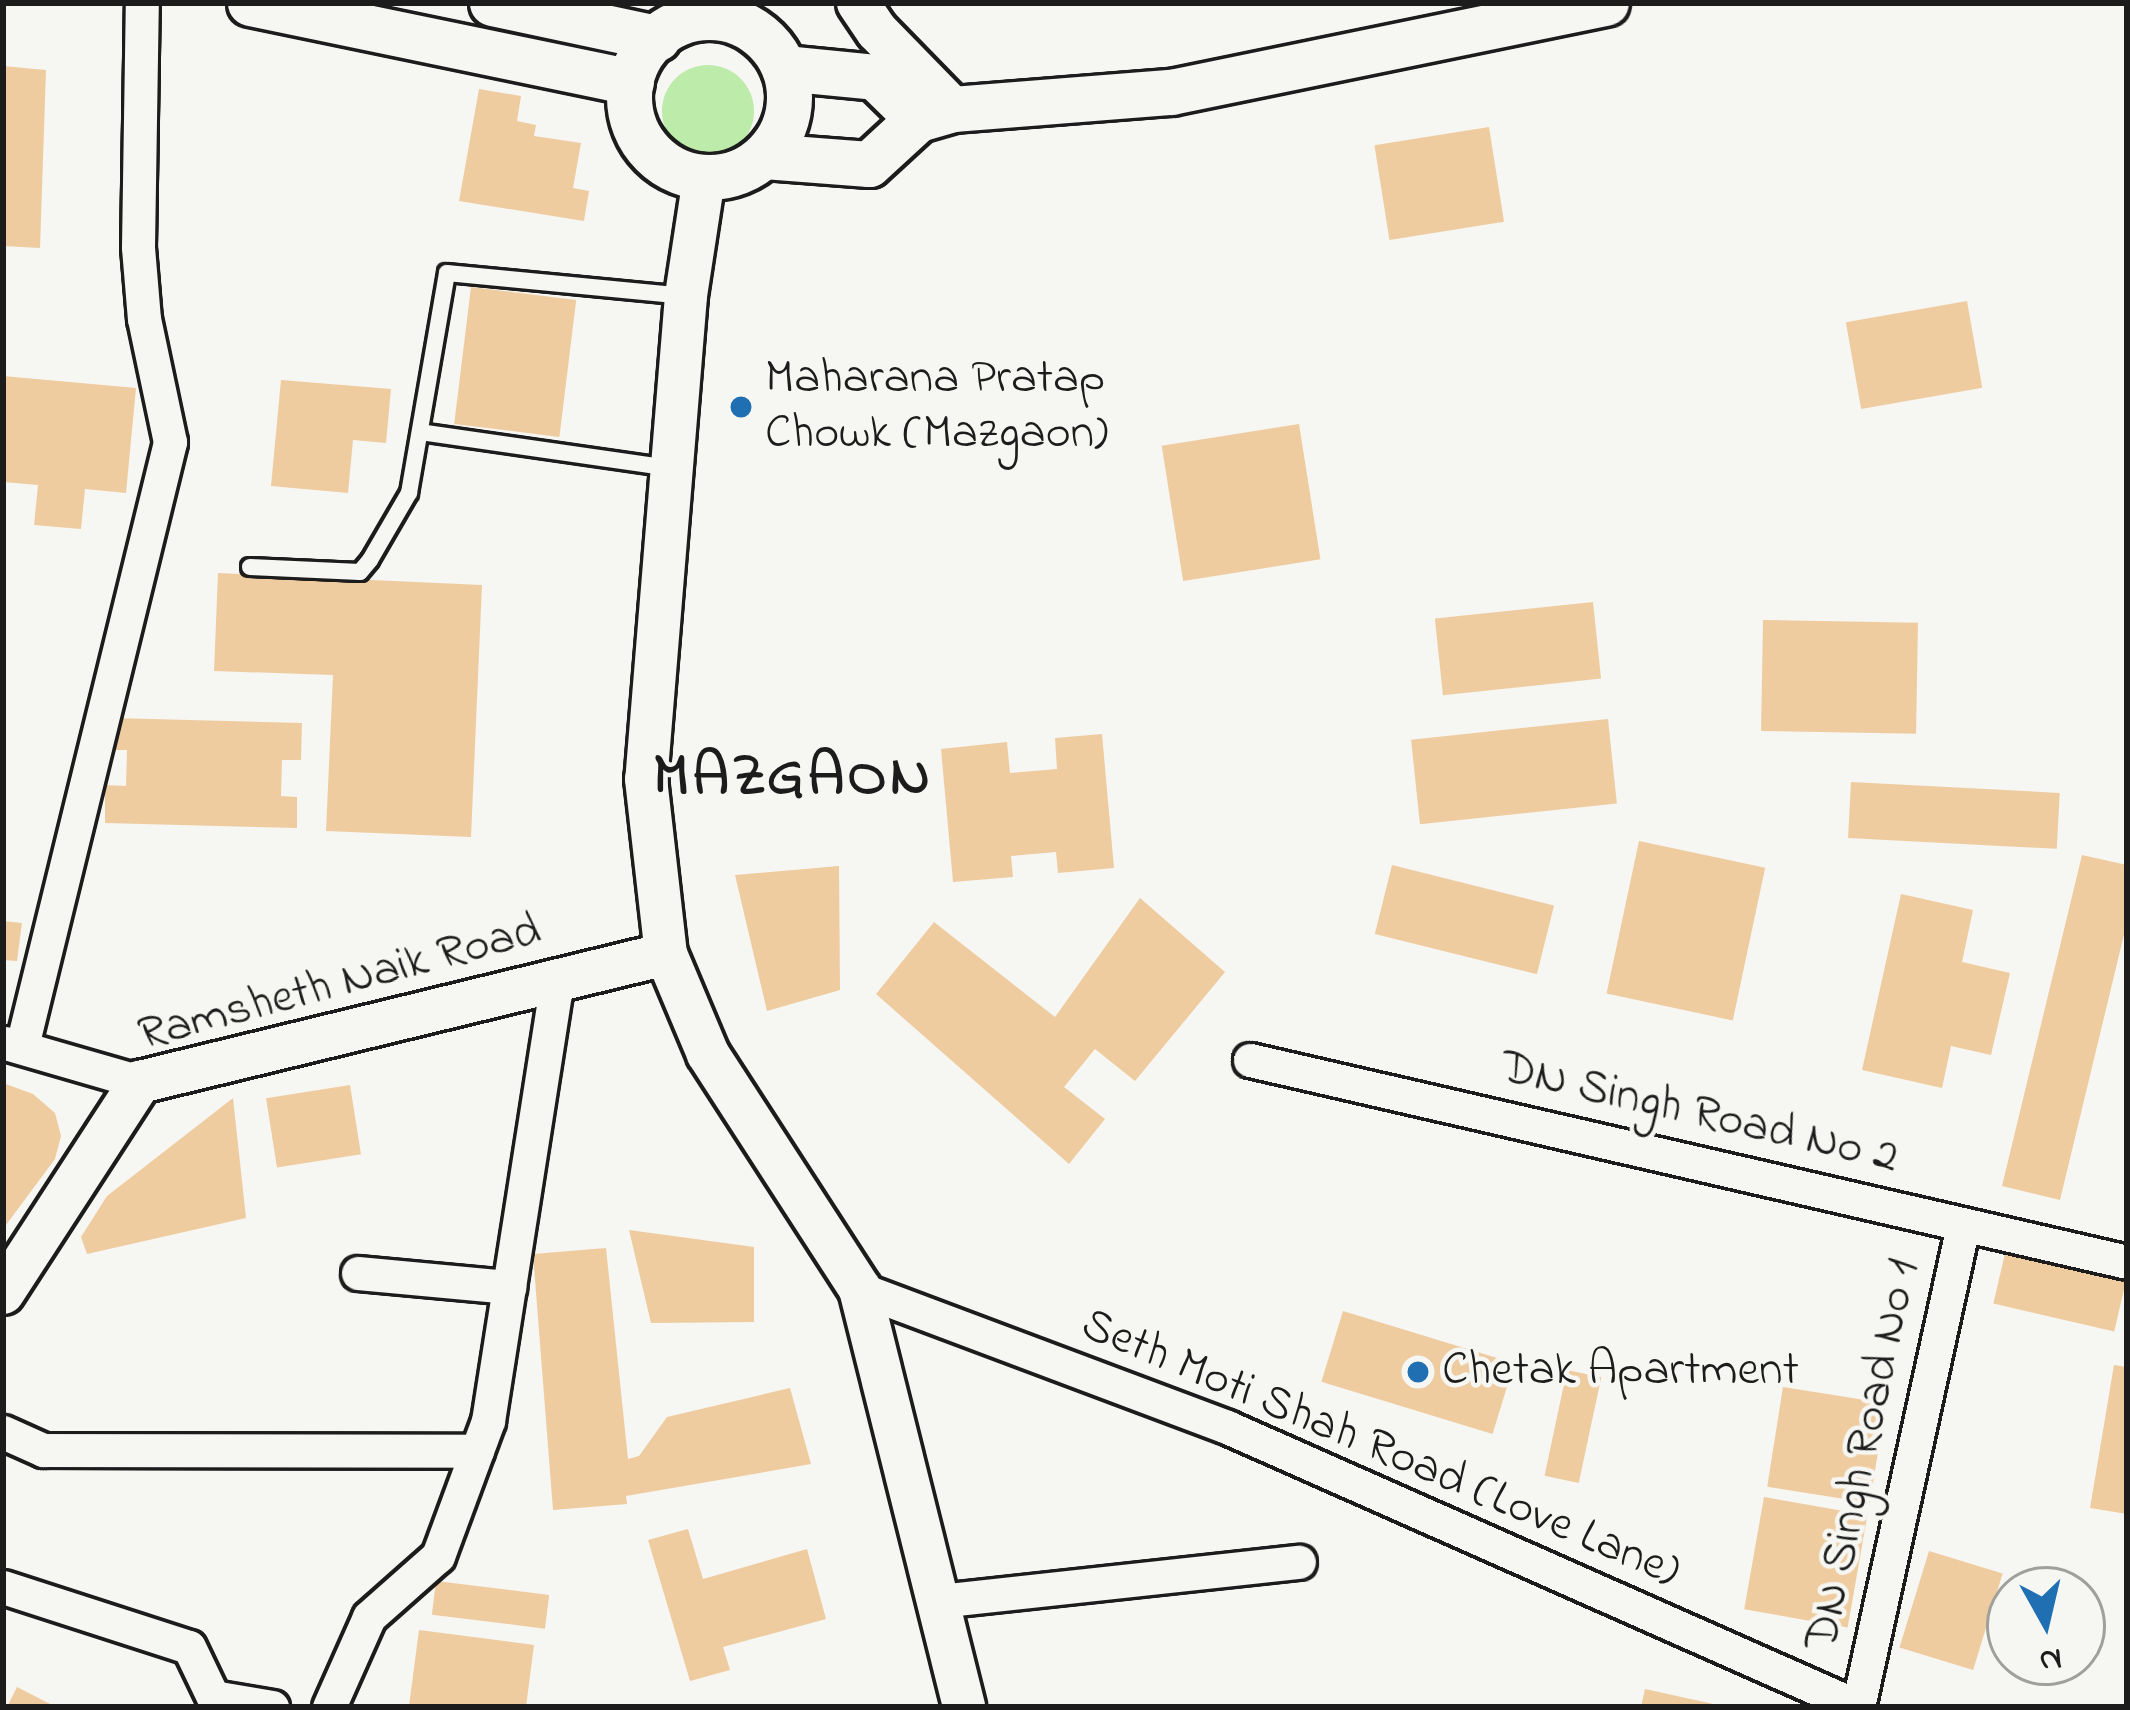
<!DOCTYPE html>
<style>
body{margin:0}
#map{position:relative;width:2130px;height:1710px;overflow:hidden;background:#f6f6f2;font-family:"Indie Flower",sans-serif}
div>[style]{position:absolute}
.green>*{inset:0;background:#bdeba9}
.round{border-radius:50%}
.building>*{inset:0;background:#efcca0;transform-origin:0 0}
.roads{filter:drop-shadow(3px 0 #1c1c1c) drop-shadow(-3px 0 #1c1c1c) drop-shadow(0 3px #1c1c1c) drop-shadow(0 -3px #1c1c1c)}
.service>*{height:16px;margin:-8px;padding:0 8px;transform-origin:8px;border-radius:8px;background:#f6f6f2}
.minor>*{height:33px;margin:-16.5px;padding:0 16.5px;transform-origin:16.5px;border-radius:16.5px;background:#f6f6f2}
.tertiary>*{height:42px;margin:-21px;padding:0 21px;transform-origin:21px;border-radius:21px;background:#f6f6f2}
.secondary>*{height:45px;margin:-22.5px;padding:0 22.5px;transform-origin:22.5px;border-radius:22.5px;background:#f6f6f2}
.secondary>.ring{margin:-22.5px;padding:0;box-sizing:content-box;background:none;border:45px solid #f6f6f2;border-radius:50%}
.dots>*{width:33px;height:33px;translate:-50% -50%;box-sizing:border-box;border:6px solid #f6f6f2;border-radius:50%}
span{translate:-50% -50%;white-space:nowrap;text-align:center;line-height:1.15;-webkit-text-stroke:9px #f6f6f2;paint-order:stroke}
.poi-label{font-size:48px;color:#1c1c1c}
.left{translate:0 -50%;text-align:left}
.street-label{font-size:48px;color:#1c1c1c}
.district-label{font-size:60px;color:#1c1c1c;font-weight:700;letter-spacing:3px}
.frame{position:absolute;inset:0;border:6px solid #1c1c1c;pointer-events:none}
.north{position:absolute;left:1986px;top:1566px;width:120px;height:120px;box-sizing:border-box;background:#f6f6f2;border:3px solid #9f9f9c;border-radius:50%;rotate:172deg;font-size:33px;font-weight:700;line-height:48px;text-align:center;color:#1c1c1c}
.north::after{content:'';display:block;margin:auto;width:42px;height:54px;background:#1f6fb2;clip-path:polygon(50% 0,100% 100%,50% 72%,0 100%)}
</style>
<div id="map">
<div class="green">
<i class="round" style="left:662px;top:65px;width:92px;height:92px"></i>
</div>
<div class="building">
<i style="clip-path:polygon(3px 66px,46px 70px,40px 248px,3px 246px)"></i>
<i style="clip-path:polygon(479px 89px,521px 96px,517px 121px,536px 125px,534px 136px,581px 143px,573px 188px,589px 191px,584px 221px,459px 201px)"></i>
<i style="left:1489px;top:127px;width:96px;height:116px;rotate:81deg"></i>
<i style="left:471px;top:287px;width:106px;height:138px;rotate:7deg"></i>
<i style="left:1967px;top:301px;width:88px;height:123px;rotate:80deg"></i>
<i style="clip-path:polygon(3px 376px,136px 388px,126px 493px,85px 489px,81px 529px,34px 525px,38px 485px,3px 482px)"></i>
<i style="clip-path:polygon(281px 380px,391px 389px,386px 443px,353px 440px,348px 493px,271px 486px)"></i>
<i style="left:1299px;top:424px;width:137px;height:139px;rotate:81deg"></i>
<i style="clip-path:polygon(218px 573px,482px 585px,471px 837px,326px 831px,333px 675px,214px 671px)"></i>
<i style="left:1593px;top:602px;width:77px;height:159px;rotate:84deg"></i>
<i style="left:1763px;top:620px;width:155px;height:111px;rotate:1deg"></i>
<i style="clip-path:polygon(113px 718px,302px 723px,301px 760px,282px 760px,281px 796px,297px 797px,297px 828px,105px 823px,105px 785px,126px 786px,127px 750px,112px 750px)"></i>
<i style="left:1608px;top:719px;width:85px;height:198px;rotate:84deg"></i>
<i style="clip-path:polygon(1102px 734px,1114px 868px,1058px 873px,1056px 852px,1011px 856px,1013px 877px,953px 882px,941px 749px,1007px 742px,1010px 773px,1057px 769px,1055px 738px)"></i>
<i style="left:1851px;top:782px;width:209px;height:56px;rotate:3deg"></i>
<i style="left:1639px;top:841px;width:129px;height:156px;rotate:12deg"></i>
<i style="clip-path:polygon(2082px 855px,2127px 865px,2127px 922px,2060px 1200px,2002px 1186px)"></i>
<i style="left:1392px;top:865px;width:167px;height:71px;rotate:14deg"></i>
<i style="clip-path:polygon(839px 866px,840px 990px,767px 1011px,735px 875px)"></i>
<i style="clip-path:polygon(1901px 894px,1973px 910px,1962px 962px,2010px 973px,1991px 1055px,1951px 1046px,1942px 1088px,1862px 1070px)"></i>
<i style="clip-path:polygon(1140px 898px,1225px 972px,1135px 1081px,1095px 1049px,1064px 1087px,1105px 1119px,1069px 1164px,876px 994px,934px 922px,1055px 1017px)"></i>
<i style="clip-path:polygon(3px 921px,22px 923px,17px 961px,3px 960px)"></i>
<i style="clip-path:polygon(3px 1083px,33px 1094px,55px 1113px,61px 1136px,55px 1159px,3px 1229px)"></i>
<i style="left:350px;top:1085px;width:70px;height:85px;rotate:81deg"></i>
<i style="clip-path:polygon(233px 1098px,246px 1218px,87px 1254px,81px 1237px,107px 1196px)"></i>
<i style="clip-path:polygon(629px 1230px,754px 1247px,754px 1322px,651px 1323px)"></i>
<i style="clip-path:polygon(606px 1248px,628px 1459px,639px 1456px,667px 1417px,790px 1388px,811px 1464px,626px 1496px,627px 1504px,553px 1510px,533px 1254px)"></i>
<i style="left:2006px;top:1249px;width:124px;height:56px;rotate:13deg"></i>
<i style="left:1343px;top:1311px;width:179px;height:74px;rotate:17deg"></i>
<i style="clip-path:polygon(2114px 1365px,2127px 1367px,2127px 1514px,2090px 1508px)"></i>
<i style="left:1567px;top:1370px;width:35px;height:108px;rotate:12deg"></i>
<i style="left:1783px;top:1387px;width:104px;height:101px;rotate:9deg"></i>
<i style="left:1764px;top:1497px;width:105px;height:114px;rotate:10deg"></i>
<i style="clip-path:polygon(688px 1529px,703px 1579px,807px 1549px,826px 1619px,723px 1647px,730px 1670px,690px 1681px,648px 1540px)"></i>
<i style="left:1929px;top:1551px;width:77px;height:101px;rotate:17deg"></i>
<i style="left:436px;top:1581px;width:114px;height:34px;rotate:7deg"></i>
<i style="clip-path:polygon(419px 1630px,534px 1645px,526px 1707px,409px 1706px)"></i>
<i style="clip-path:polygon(17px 1687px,56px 1707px,7px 1707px)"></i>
<i style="clip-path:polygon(1645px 1689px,1718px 1705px,1718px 1707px,1641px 1707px)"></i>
</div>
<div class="roads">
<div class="service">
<i style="left:420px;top:432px;width:254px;rotate:8.2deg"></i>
<i style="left:250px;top:567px;width:110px;rotate:2.6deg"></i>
<i style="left:360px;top:572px;width:16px;rotate:-50deg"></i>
<i style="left:370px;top:560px;width:78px;rotate:-59.8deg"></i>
<i style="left:409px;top:493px;width:223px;rotate:-80.2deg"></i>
<i style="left:447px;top:273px;width:239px;rotate:5.5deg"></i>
</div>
<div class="minor">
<i style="left:5px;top:1043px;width:141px;rotate:16.1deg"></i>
<i style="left:22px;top:1046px;width:622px;rotate:-76.23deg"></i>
<i style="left:170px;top:442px;width:126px;rotate:-101.9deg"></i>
<i style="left:144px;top:319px;width:72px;rotate:-94.8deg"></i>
<i style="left:138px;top:247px;width:244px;rotate:-89.1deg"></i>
<i style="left:1250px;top:1060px;width:900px;rotate:12.97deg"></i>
<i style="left:358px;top:1273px;width:152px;rotate:5.3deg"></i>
<i style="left:860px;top:1289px;width:392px;rotate:20.6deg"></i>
<i style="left:1227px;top:1427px;width:691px;rotate:23.9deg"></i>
<i style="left:3px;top:1432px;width:44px;rotate:24.2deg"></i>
<i style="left:43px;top:1450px;width:434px;rotate:0.1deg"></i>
<i style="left:3px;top:1587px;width:195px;rotate:17.9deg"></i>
<i style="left:189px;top:1647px;width:55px;rotate:64.4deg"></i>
<i style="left:213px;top:1697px;width:60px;rotate:9.6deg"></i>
<i style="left:938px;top:1601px;width:363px;rotate:-6.2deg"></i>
<i style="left:329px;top:1707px;width:98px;rotate:-66deg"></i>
<i style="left:369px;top:1617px;width:92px;rotate:-41.5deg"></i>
<i style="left:438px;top:1556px;width:144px;rotate:-69.7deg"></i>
<i style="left:488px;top:1421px;width:448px;rotate:-81.1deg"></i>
<i style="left:1858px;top:1707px;width:494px;rotate:-77.7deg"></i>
</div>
<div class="tertiary">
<i style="left:858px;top:3px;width:34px;rotate:56deg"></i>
<i style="left:877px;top:31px;width:109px;rotate:45.7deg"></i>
<i style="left:716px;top:15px;width:13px;rotate:-72deg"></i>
<i style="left:704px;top:178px;width:119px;rotate:98.7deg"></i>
<i style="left:686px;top:296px;width:485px;rotate:94.7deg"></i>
<i style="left:646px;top:779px;width:176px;rotate:83.5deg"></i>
<i style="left:666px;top:954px;width:108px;rotate:67.2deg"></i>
<i style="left:708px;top:1054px;width:280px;rotate:57.1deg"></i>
<i style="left:860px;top:1289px;width:431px;rotate:76deg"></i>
<i style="left:3px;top:1293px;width:252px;rotate:-57deg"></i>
<i style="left:140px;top:1082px;width:541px;rotate:-13.68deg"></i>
</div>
<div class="secondary">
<i style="left:250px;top:3px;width:389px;rotate:11.7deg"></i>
<i style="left:492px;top:3px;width:169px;rotate:12deg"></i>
<i class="ring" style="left:629px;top:17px;width:115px;height:115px"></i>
<i style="left:784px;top:68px;width:91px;rotate:5.6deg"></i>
<i style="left:875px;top:77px;width:60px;rotate:44.3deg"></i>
<i style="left:764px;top:156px;width:105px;rotate:4.4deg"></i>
<i style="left:869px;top:164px;width:67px;rotate:-42.6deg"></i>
<i style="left:918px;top:119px;width:36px;rotate:-16deg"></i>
<i style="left:953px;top:109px;width:219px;rotate:-4.5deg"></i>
<i style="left:1171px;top:92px;width:444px;rotate:-11.6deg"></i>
</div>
</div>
<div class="dots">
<i style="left:741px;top:407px;background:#1f6fb2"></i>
<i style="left:1418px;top:1372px;background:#1f6fb2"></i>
</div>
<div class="poi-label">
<span class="left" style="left:765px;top:407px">Maharana Pratap<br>Chowk (Mazgaon)</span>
<span class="left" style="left:1442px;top:1372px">Chetak Apartment</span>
</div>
<div class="street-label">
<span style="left:340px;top:984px;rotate:-15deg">Ramsheth Naik Road</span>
<span style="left:1699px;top:1114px;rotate:13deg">DN Singh Road No 2</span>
<span style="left:1380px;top:1449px;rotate:23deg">Seth Moti Shah Road (Love Lane)</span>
<span style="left:1864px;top:1455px;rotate:-78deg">DN Singh Road No 1</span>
</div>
<div class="district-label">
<span style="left:793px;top:778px">MAZGAON</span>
</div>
<div class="frame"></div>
<div class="north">N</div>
</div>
